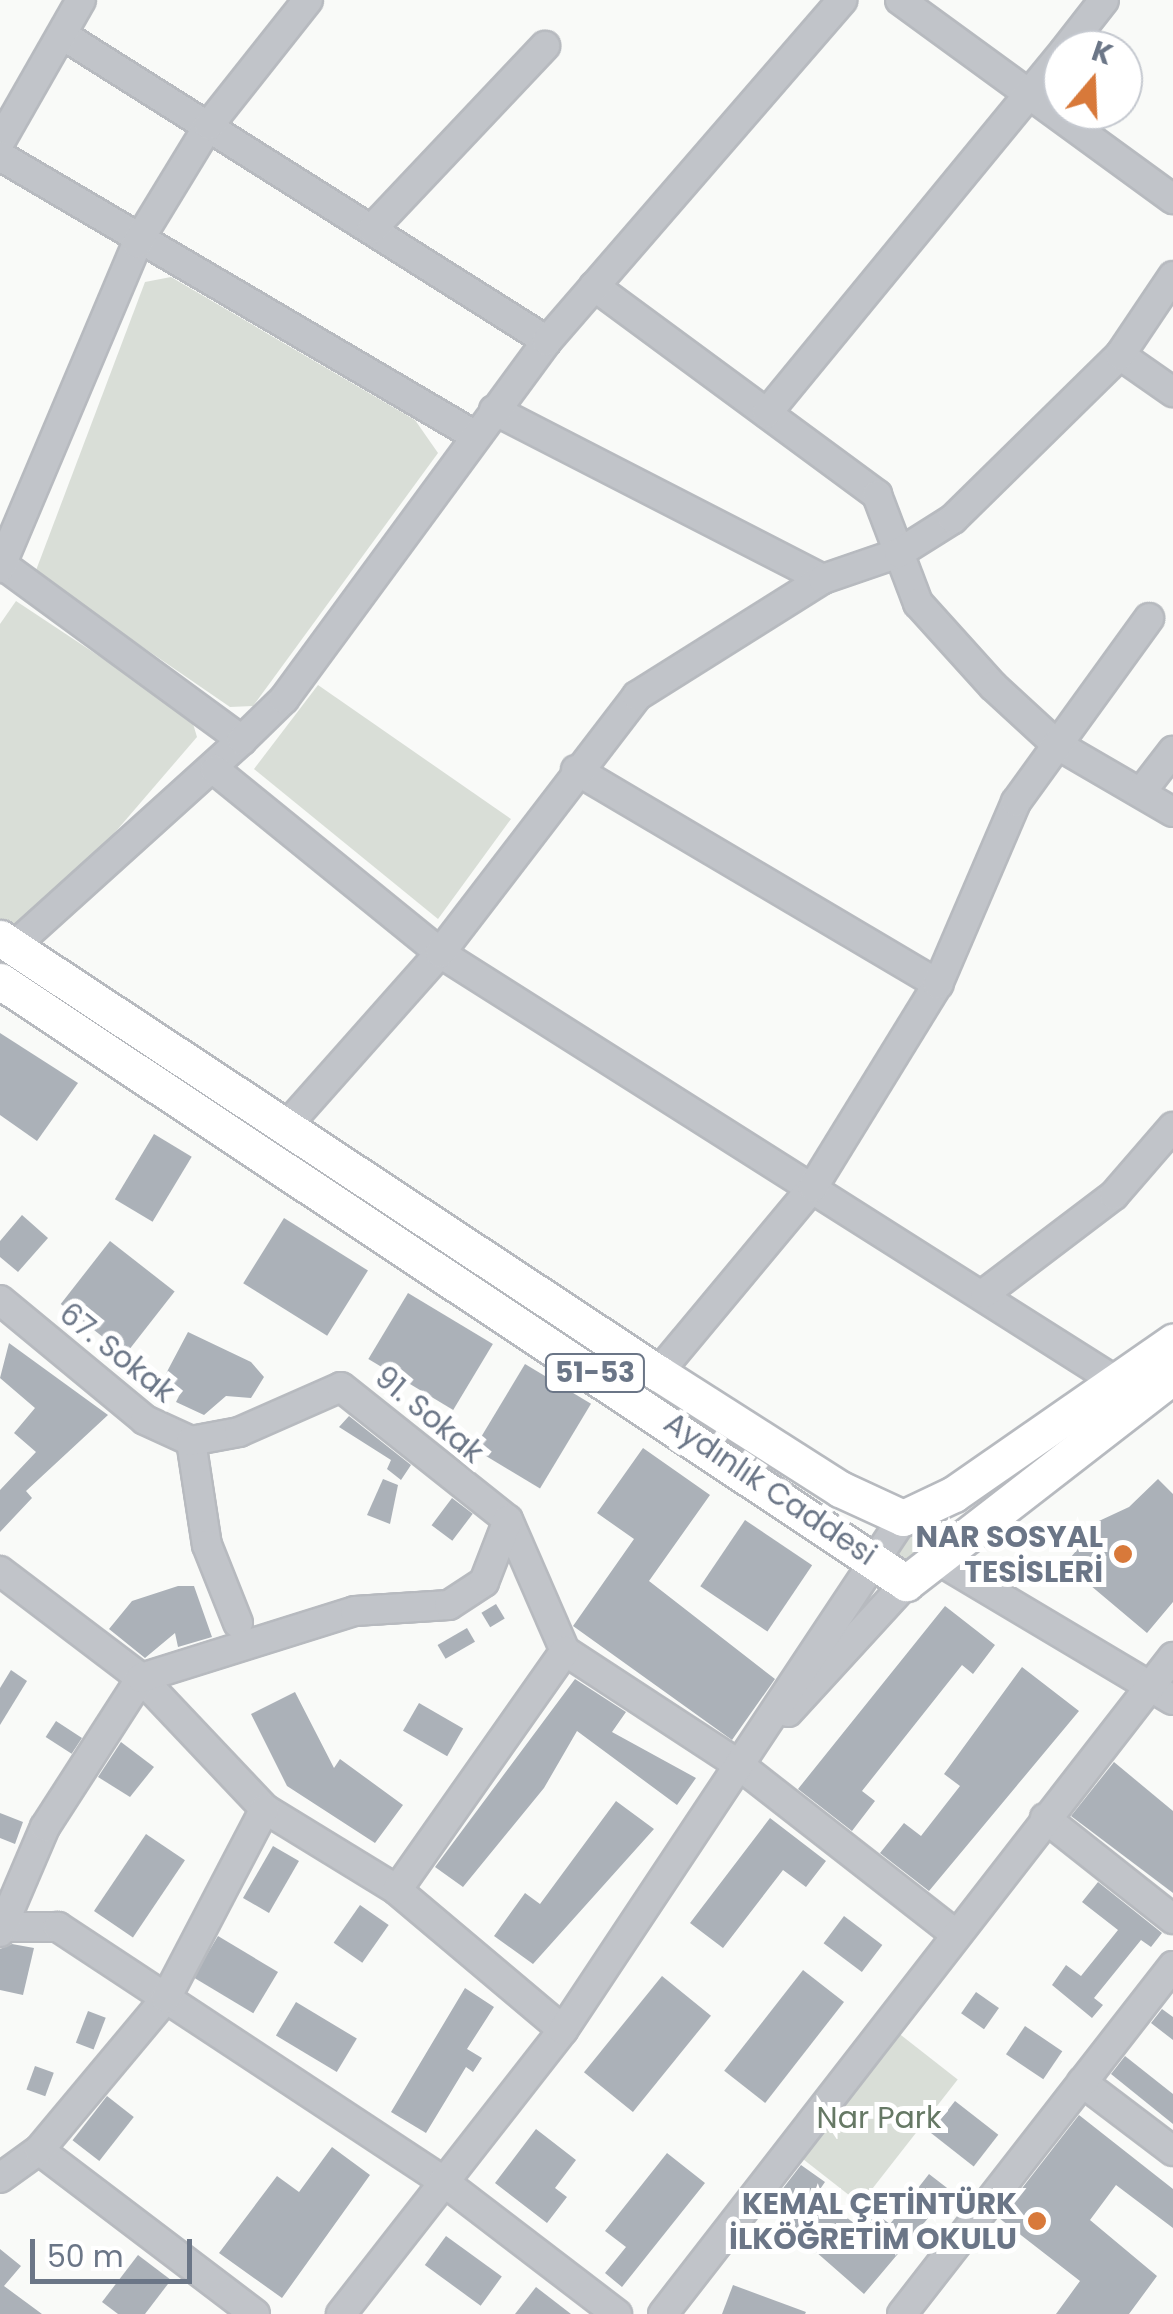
<!DOCTYPE html>
<meta charset="utf-8">
<style>
body{margin:0}
#map{position:relative;width:1173px;height:2314px;overflow:hidden;background:#f9faf8;font-family:Poppins,sans-serif}
div>[style]{position:absolute}
.green>*{inset:0;background:#d9ded7;transform-origin:0 0}
.round{border-radius:50%}
.building>*{inset:0;background:#abb1b8;transform-origin:0 0}
.roads{filter:drop-shadow(2px 0 #b7babf) drop-shadow(-2px 0 #b7babf) drop-shadow(0 2px #b7babf) drop-shadow(0 -2px #b7babf)}
.minor>*{height:28px;margin:-14px;padding:0 14px;transform-origin:14px;border-radius:14px;background:#c1c4c9}
.major>*{height:35px;margin:-17.5px;padding:0 17.5px;transform-origin:17.5px;border-radius:17.5px;background:#fff}
.dots>*{width:28px;height:28px;translate:-50% -50%;box-sizing:border-box;border:5px solid #fff;border-radius:50%}
span{translate:-50% -50%;white-space:nowrap;text-align:center;line-height:1.15;-webkit-text-stroke:10px #fff;paint-order:stroke}
.shield-label span{padding:2px 8px;background:#fff;border:2px solid;border-radius:8px;-webkit-text-stroke-width:0}
.shield-label{font-size:28px;color:#6b7687;font-weight:700}
.street-label{font-size:30px;color:#6b7687}
.poi-label{font-size:30px;color:#6b7687;font-weight:700}
.right{translate:-100% -50%;text-align:right}
.park-label{font-size:30px;color:#667965}
.north{position:absolute;left:1043px;top:30px;width:100px;height:100px;box-sizing:border-box;background:#fff;border:2px solid #c4c8cf;border-radius:50%;rotate:19deg;font-size:28px;font-weight:700;line-height:40px;text-align:center;color:#6b7687}
.north::after{content:'';display:block;margin:auto;width:35px;height:45px;background:#d8793a;clip-path:polygon(50% 0,100% 100%,50% 72%,0 100%)}
.scale{position:absolute;left:30px;top:2239px;width:162px;height:45px;box-sizing:border-box;border:5px solid #6b7687;border-top:0;padding-left:12px;font-size:30px;line-height:35px;white-space:nowrap;color:#6b7687;-webkit-text-stroke:8px #fff;paint-order:stroke}
</style>
<div id="map">
<div class="green">
<i style="clip-path:polygon(171px 277px,415px 420px,438px 453px,253px 706px,230px 707px,35px 573px,145px 282px)"></i>
<i style="clip-path:polygon(16px 601px,191px 717px,197px 737px,25px 937px,0 920px,0 624px)"></i>
<i style="clip-path:polygon(318px 685px,511px 819px,438px 919px,254px 769px)"></i>
<i class="round" style="left:895px;top:1535px;width:28px;height:28px"></i>
<i style="left:897px;top:2032px;width:77px;height:158px;rotate:38deg"></i>
</div>
<div class="building">
<i style="clip-path:polygon(0 1033px,78px 1083px,37px 1141px,0 1115px)"></i>
<i style="left:154px;top:1134px;width:44px;height:76px;rotate:31deg"></i>
<i style="clip-path:polygon(22px 1215px,48px 1238px,18px 1272px,0 1257px,0 1241px)"></i>
<i style="left:284px;top:1218px;width:99px;height:77px;rotate:32deg"></i>
<i style="left:110px;top:1241px;width:82px;height:80px;rotate:38deg"></i>
<i style="left:408px;top:1293px;width:99px;height:77px;rotate:31deg"></i>
<i style="clip-path:polygon(188px 1332px,251px 1362px,264px 1377px,251px 1398px,226px 1396px,204px 1415px,176px 1402px,180px 1394px,161px 1383px)"></i>
<i style="clip-path:polygon(9px 1343px,108px 1415px,26px 1491px,32px 1498px,0 1532px,0 1490px,36px 1452px,14px 1433px,35px 1408px,0 1378px)"></i>
<i style="left:525px;top:1364px;width:77px;height:99px;rotate:31deg"></i>
<i style="clip-path:polygon(349px 1416px,411px 1465px,401px 1480px,387px 1469px,391px 1460px,339px 1427px)"></i>
<i style="clip-path:polygon(643px 1448px,710px 1495px,649px 1581px,775px 1679px,732px 1740px,573px 1626px,634px 1539px,597px 1513px)"></i>
<i style="clip-path:polygon(383px 1479px,398px 1485px,390px 1524px,367px 1515px)"></i>
<i style="clip-path:polygon(1158px 1479px,1173px 1494px,1173px 1602px,1147px 1633px,1065px 1564px,1082px 1544px,1071px 1534px,1129px 1507px)"></i>
<i style="left:452px;top:1498px;width:26px;height:34px;rotate:37deg"></i>
<i style="left:745px;top:1520px;width:81px;height:80px;rotate:34deg"></i>
<i style="clip-path:polygon(178px 1586px,194px 1586px,212px 1637px,178px 1647px,175px 1633px,145px 1658px,109px 1629px,132px 1601px)"></i>
<i style="left:496px;top:1604px;width:17px;height:17px;rotate:59deg"></i>
<i style="clip-path:polygon(945px 1606px,995px 1645px,973px 1674px,962px 1665px,862px 1791px,875px 1801px,852px 1831px,798px 1789px)"></i>
<i style="left:467px;top:1628px;width:16px;height:34px;rotate:60deg"></i>
<i style="clip-path:polygon(1022px 1667px,1079px 1711px,929px 1891px,880px 1853px,904px 1823px,921px 1836px,960px 1786px,944px 1774px)"></i>
<i style="clip-path:polygon(11px 1670px,27px 1681px,0 1725px,0 1688px)"></i>
<i style="clip-path:polygon(575px 1679px,626px 1712px,612px 1732px,696px 1778px,677px 1805px,577px 1731px,544px 1788px,463px 1887px,435px 1867px)"></i>
<i style="clip-path:polygon(295px 1692px,334px 1768px,340px 1759px,403px 1805px,375px 1843px,287px 1786px,251px 1714px)"></i>
<i style="left:419px;top:1703px;width:51px;height:32px;rotate:30deg"></i>
<i style="left:56px;top:1721px;width:31px;height:19px;rotate:33deg"></i>
<i style="clip-path:polygon(121px 1742px,154px 1767px,130px 1797px,98px 1777px)"></i>
<i style="clip-path:polygon(1114px 1762px,1173px 1811px,1173px 1893px,1071px 1816px)"></i>
<i style="clip-path:polygon(616px 1801px,654px 1829px,533px 1964px,494px 1936px,525px 1893px,540px 1904px)"></i>
<i style="clip-path:polygon(0 1813px,23px 1822px,15px 1844px,0 1838px)"></i>
<i style="clip-path:polygon(770px 1818px,826px 1861px,806px 1887px,783px 1870px,723px 1948px,690px 1923px)"></i>
<i style="left:146px;top:1834px;width:47px;height:93px;rotate:34deg"></i>
<i style="left:273px;top:1846px;width:30px;height:60px;rotate:30deg"></i>
<i style="clip-path:polygon(1098px 1882px,1162px 1933px,1151px 1947px,1141px 1940px,1094px 1998px,1103px 2005px,1092px 2018px,1052px 1985px,1066px 1965px,1081px 1976px,1118px 1930px,1082px 1902px)"></i>
<i style="left:360px;top:1905px;width:35px;height:46px;rotate:35deg"></i>
<i style="left:844px;top:1916px;width:48px;height:34px;rotate:37deg"></i>
<i style="left:218px;top:1936px;width:70px;height:48px;rotate:31deg"></i>
<i style="clip-path:polygon(12px 1944px,34px 1948px,23px 1995px,0 1990px,0 1949px)"></i>
<i style="left:803px;top:1970px;width:52px;height:128px;rotate:38deg"></i>
<i style="left:662px;top:1976px;width:63px;height:124px;rotate:39deg"></i>
<i style="clip-path:polygon(465px 1988px,494px 2007px,467px 2049px,482px 2058px,473px 2072px,466px 2067px,426px 2133px,391px 2112px)"></i>
<i style="left:976px;top:1992px;width:28px;height:26px;rotate:35deg"></i>
<i style="left:296px;top:2002px;width:71px;height:39px;rotate:31deg"></i>
<i style="clip-path:polygon(1162px 2009px,1173px 2017px,1173px 2040px,1151px 2023px)"></i>
<i style="left:88px;top:2011px;width:19px;height:34px;rotate:21deg"></i>
<i style="left:1025px;top:2026px;width:45px;height:34px;rotate:34deg"></i>
<i style="clip-path:polygon(1125px 2056px,1173px 2094px,1173px 2124px,1111px 2074px)"></i>
<i style="left:35px;top:2066px;width:20px;height:25px;rotate:20deg"></i>
<i style="left:107px;top:2096px;width:34px;height:56px;rotate:38deg"></i>
<i style="left:955px;top:2101px;width:55px;height:40px;rotate:38deg"></i>
<i style="clip-path:polygon(1079px 2115px,1173px 2189px,1173px 2228px,1116px 2185px,1090px 2220px,1157px 2276px,1129px 2314px,1056px 2314px,1080px 2281px,999px 2218px)"></i>
<i style="clip-path:polygon(536px 2129px,576px 2160px,555px 2188px,567px 2197px,547px 2223px,495px 2183px)"></i>
<i style="clip-path:polygon(332px 2147px,370px 2175px,282px 2298px,219px 2253px,277px 2176px,299px 2192px)"></i>
<i style="clip-path:polygon(667px 2153px,705px 2183px,622px 2287px,605px 2273px,626px 2247px,605px 2231px)"></i>
<i style="clip-path:polygon(801px 2165px,825px 2182px,816px 2195px,854px 2223px,865px 2206px,890px 2224px,929px 2174px,951px 2191px,864px 2294px,767px 2209px)"></i>
<i style="left:446px;top:2236px;width:69px;height:36px;rotate:36deg"></i>
<i style="clip-path:polygon(0 2249px,21px 2266px,4px 2286px,42px 2314px,0 2314px)"></i>
<i style="clip-path:polygon(138px 2255px,171px 2280px,145px 2314px,118px 2314px,102px 2302px)"></i>
<i style="clip-path:polygon(733px 2285px,806px 2312px,805px 2314px,722px 2314px)"></i>
<i style="clip-path:polygon(536px 2287px,571px 2314px,515px 2314px)"></i>
</div>
<div class="roads">
<div class="minor">
<i style="left:900px;top:0;width:338px;rotate:36.1deg"></i>
<i style="left:66px;top:37px;width:569px;rotate:32.29deg"></i>
<i style="left:1065px;top:50px;width:63px;rotate:-52deg"></i>
<i style="left:0;top:142px;width:163px;rotate:-60.3deg"></i>
<i style="left:0;top:156px;width:550px;rotate:30.48deg"></i>
<i style="left:372px;top:229px;width:252px;rotate:-46.6deg"></i>
<i style="left:594px;top:286px;width:352px;rotate:36.4deg"></i>
<i style="left:877px;top:495px;width:116px;rotate:69.2deg"></i>
<i style="left:918px;top:603px;width:112px;rotate:47.9deg"></i>
<i style="left:993px;top:686px;width:86px;rotate:42.6deg"></i>
<i style="left:1056px;top:744px;width:135px;rotate:30.2deg"></i>
<i style="left:1120px;top:355px;width:65px;rotate:34.9deg"></i>
<i style="left:494px;top:410px;width:370px;rotate:27.2deg"></i>
<i style="left:767px;top:413px;width:466px;rotate:-50.6deg"></i>
<i style="left:0;top:563px;width:300px;rotate:36.2deg"></i>
<i style="left:242px;top:740px;width:309px;rotate:137.9deg"></i>
<i style="left:0;top:568px;width:353px;rotate:-67.1deg"></i>
<i style="left:137px;top:243px;width:138px;rotate:-58.6deg"></i>
<i style="left:209px;top:125px;width:159px;rotate:-51.6deg"></i>
<i style="left:242px;top:740px;width:59px;rotate:-44.3deg"></i>
<i style="left:284px;top:699px;width:444px;rotate:-53.7deg"></i>
<i style="left:547px;top:341px;width:451px;rotate:-49.1deg"></i>
<i style="left:215px;top:770px;width:290px;rotate:39.1deg"></i>
<i style="left:440px;top:953px;width:798px;rotate:32.36deg"></i>
<i style="left:576px;top:770px;width:421px;rotate:30.6deg"></i>
<i style="left:1142px;top:791px;width:51px;rotate:-52.2deg"></i>
<i style="left:290px;top:1122px;width:226px;rotate:-48.4deg"></i>
<i style="left:440px;top:953px;width:324px;rotate:-52.5deg"></i>
<i style="left:637px;top:696px;width:220px;rotate:-32.2deg"></i>
<i style="left:823px;top:579px;width:80px;rotate:-18.9deg"></i>
<i style="left:899px;top:553px;width:64px;rotate:-32.2deg"></i>
<i style="left:953px;top:519px;width:234px;rotate:-44.5deg"></i>
<i style="left:1120px;top:355px;width:95px;rotate:-56.1deg"></i>
<i style="left:985px;top:1293px;width:162px;rotate:-37.2deg"></i>
<i style="left:1114px;top:1195px;width:90px;rotate:-49.1deg"></i>
<i style="left:0;top:1300px;width:188px;rotate:39.6deg"></i>
<i style="left:145px;top:1420px;width:51px;rotate:24.5deg"></i>
<i style="left:191px;top:1441px;width:105px;rotate:81.3deg"></i>
<i style="left:207px;top:1545px;width:84px;rotate:68.3deg"></i>
<i style="left:658px;top:1373px;width:242px;rotate:-50.2deg"></i>
<i style="left:813px;top:1187px;width:238px;rotate:-58.4deg"></i>
<i style="left:938px;top:984px;width:198px;rotate:-66.8deg"></i>
<i style="left:1016px;top:802px;width:227px;rotate:-54.1deg"></i>
<i style="left:191px;top:1441px;width:49px;rotate:-10.6deg"></i>
<i style="left:239px;top:1432px;width:111px;rotate:-23.8deg"></i>
<i style="left:341px;top:1387px;width:213px;rotate:38.5deg"></i>
<i style="left:508px;top:1520px;width:143px;rotate:66.5deg"></i>
<i style="left:565px;top:1651px;width:208px;rotate:33.2deg"></i>
<i style="left:739px;top:1765px;width:274px;rotate:38deg"></i>
<i style="left:933px;top:1557px;width:279px;rotate:30.8deg"></i>
<i style="left:0;top:1571px;width:177px;rotate:37.2deg"></i>
<i style="left:141px;top:1678px;width:180px;rotate:46.6deg"></i>
<i style="left:265px;top:1809px;width:155px;rotate:31.5deg"></i>
<i style="left:788px;top:1712px;width:175px;rotate:-47.5deg"></i>
<i style="left:1045px;top:1818px;width:163px;rotate:38.3deg"></i>
<i style="left:7px;top:1927px;width:51px"></i>
<i style="left:58px;top:1927px;width:461px;rotate:33.4deg"></i>
<i style="left:443px;top:2181px;width:219px;rotate:37.4deg"></i>
<i style="left:0;top:1932px;width:114px;rotate:-66.8deg"></i>
<i style="left:45px;top:1827px;width:177px;rotate:-57.2deg"></i>
<i style="left:141px;top:1678px;width:224px;rotate:-17.4deg"></i>
<i style="left:355px;top:1611px;width:94px;rotate:-3.7deg"></i>
<i style="left:449px;top:1605px;width:42px;rotate:-33.3deg"></i>
<i style="left:484px;top:1582px;width:66px;rotate:-68.8deg"></i>
<i style="left:563px;top:2030px;width:217px;rotate:-139.9deg"></i>
<i style="left:397px;top:1890px;width:292px;rotate:-54.9deg"></i>
<i style="left:1082px;top:2082px;width:114px;rotate:37.2deg"></i>
<i style="left:0;top:2178px;width:48px;rotate:-35.7deg"></i>
<i style="left:255px;top:2314px;width:271px;rotate:-142.8deg"></i>
<i style="left:39px;top:2150px;width:198px;rotate:-50.1deg"></i>
<i style="left:166px;top:1998px;width:213px;rotate:-62.4deg"></i>
<i style="left:341px;top:2314px;width:360px;rotate:-52deg"></i>
<i style="left:563px;top:2030px;width:615px;rotate:-56.41deg"></i>
<i style="left:663px;top:2314px;width:832px;rotate:-52.18deg"></i>
<i style="left:902px;top:2314px;width:441px;rotate:-52.1deg"></i>
</div>
<div class="major">
<i style="left:0;top:938px;width:789px;rotate:33.47deg"></i>
<i style="left:658px;top:1373px;width:216px;rotate:32.5deg"></i>
<i style="left:840px;top:1489px;width:69px;rotate:24.7deg"></i>
<i style="left:903px;top:1518px;width:56px;rotate:-25.2deg"></i>
<i style="left:954px;top:1494px;width:267px;rotate:-34.8deg"></i>
<i style="left:0;top:981px;width:1088px;rotate:33.6deg"></i>
<i style="left:906px;top:1583px;width:338px;rotate:-37.8deg"></i>
</div>
</div>
<div class="dots">
<i style="left:1123px;top:1554px;background:#d8793a"></i>
<i style="left:1037px;top:2221px;background:#d8793a"></i>
</div>
<div class="shield-label">
<span style="left:595px;top:1373px">51-53</span>
</div>
<div class="street-label">
<span style="left:117px;top:1353px;rotate:39deg">67. Sokak</span>
<span style="left:429px;top:1415px;rotate:40deg">91. Sokak</span>
<span style="left:770px;top:1489px;rotate:34deg">Aydınlık Caddesi</span>
</div>
<div class="poi-label">
<span class="right" style="left:1103px;top:1554px">NAR SOSYAL<br>TESİSLERİ</span>
<span class="right" style="left:1017px;top:2221px">KEMAL ÇETİNTÜRK<br>İLKÖĞRETİM OKULU</span>
</div>
<div class="park-label">
<span style="left:879px;top:2118px">Nar Park</span>
</div>
<div class="north">K</div>
<div class="scale">50 m</div>
</div>
